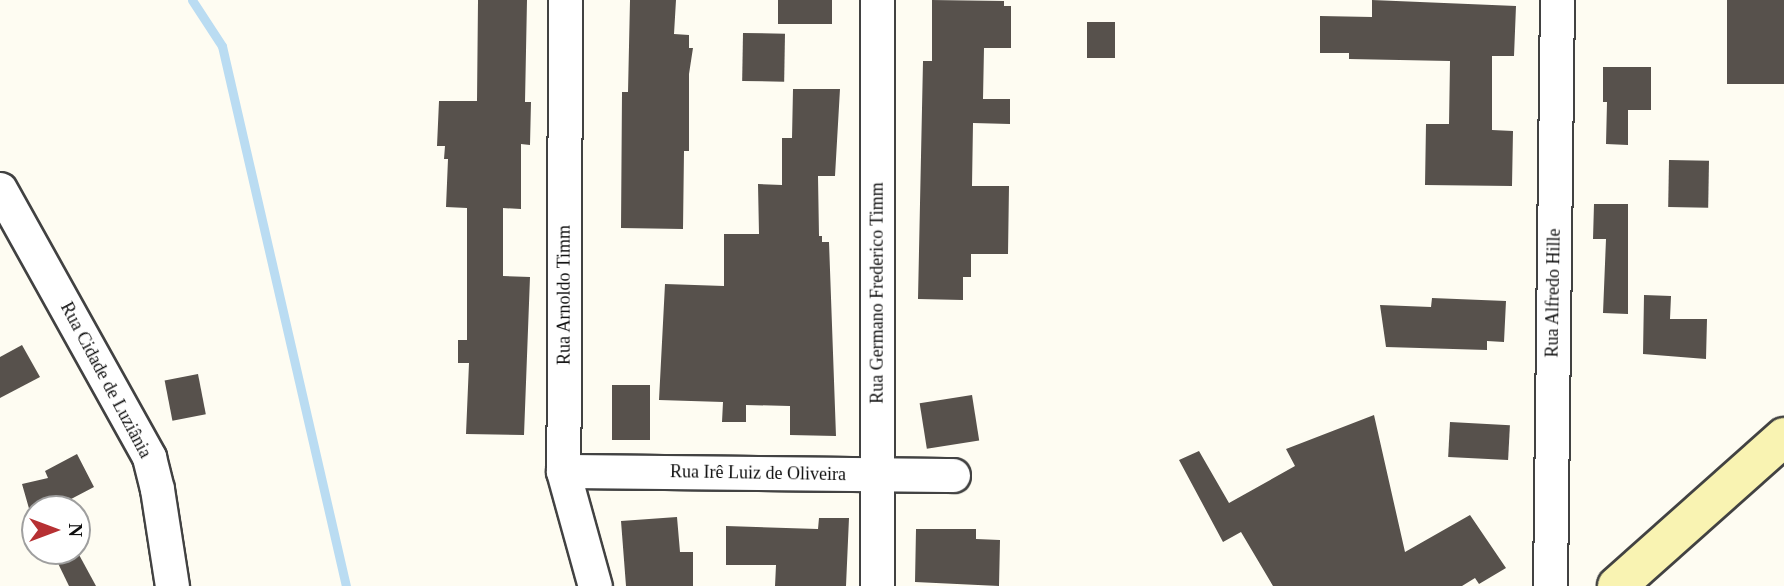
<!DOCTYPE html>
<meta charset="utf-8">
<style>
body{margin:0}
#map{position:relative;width:1784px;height:586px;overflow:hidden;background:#fefcf2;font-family:"Times New Roman",serif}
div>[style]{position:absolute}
.stream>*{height:9px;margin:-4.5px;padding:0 4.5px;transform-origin:4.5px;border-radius:4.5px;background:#badcf2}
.building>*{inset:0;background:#57514c;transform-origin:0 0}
.roads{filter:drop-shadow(2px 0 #424242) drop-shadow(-2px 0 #424242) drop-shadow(0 2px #424242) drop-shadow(0 -2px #424242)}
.minor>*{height:33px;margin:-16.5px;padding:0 16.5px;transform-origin:16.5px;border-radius:16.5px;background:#fff}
.secondary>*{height:38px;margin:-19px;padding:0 19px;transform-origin:19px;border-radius:19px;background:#f9f3b2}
span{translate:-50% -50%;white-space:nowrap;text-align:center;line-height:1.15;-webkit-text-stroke:7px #fff;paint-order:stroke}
.street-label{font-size:18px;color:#0f0f0f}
.north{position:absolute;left:21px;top:495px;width:70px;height:70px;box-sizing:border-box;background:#fff;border:2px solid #9f9f9f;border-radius:50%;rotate:90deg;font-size:19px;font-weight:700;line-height:28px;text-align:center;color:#0f0f0f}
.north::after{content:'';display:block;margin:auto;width:24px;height:32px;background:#b63033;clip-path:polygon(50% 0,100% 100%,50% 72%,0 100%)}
</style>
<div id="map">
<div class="stream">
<i style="left:192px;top:0;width:55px;rotate:56.9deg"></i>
<i style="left:222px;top:46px;width:554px;rotate:77.07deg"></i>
</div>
<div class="building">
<i style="clip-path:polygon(478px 0,527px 0,525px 102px,531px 102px,530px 145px,521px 144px,521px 209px,503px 208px,503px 276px,530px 277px,524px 435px,466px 434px,469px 363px,458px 363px,458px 340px,467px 340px,467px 208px,446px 207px,448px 159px,444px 159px,445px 146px,437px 146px,439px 101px,477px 101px)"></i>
<i style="clip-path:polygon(630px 0,676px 0,674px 34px,689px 35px,689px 48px,693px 48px,689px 74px,689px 151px,684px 151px,683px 229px,621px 228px,622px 92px,628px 92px)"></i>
<i style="left:778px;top:0;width:54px;height:24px"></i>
<i style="clip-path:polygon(932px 0,1004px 1px,1004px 6px,1011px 6px,1011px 48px,984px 48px,983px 99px,1010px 99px,1010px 124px,973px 123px,972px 186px,1009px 186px,1008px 254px,971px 254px,971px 277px,963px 277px,963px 300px,918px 299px,923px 61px,932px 61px)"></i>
<i style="clip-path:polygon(1372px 0,1516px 6px,1514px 56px,1492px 56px,1492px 130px,1513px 131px,1512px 186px,1425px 185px,1426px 124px,1449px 124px,1450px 61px,1349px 59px,1349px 53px,1320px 53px,1320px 16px,1372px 17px)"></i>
<i style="left:1727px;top:0;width:57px;height:84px"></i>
<i style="left:1087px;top:22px;width:28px;height:36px"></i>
<i style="left:743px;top:33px;width:42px;height:48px;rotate:1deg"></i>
<i style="clip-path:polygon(1603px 67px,1651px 67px,1651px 110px,1628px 110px,1628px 145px,1606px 144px,1607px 102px,1603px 102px)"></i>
<i style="clip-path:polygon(793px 89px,840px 89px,835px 176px,818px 176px,819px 236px,822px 236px,822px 242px,829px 242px,836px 436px,790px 435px,790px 406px,746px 405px,746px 422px,722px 422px,723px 402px,659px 400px,665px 284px,724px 286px,724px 234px,759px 234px,758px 184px,782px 185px,782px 138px,792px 138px)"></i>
<i style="left:1669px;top:160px;width:40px;height:47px;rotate:1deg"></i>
<i style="clip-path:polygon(1594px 204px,1628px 204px,1628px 314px,1603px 313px,1606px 239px,1593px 239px)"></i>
<i style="clip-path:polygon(1644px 295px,1671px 296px,1670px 319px,1707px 319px,1706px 359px,1643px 354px)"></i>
<i style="clip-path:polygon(1432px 298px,1506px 301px,1504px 342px,1487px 341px,1487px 350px,1386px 347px,1380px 305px,1431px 307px)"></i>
<i style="clip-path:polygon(22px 345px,40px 377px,0 398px,0 357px)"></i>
<i style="left:198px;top:374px;width:41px;height:34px;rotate:79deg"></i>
<i style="left:612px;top:385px;width:38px;height:55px"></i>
<i style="left:972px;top:395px;width:46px;height:53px;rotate:81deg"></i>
<i style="clip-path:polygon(1374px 415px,1405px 552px,1470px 515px,1506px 568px,1479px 584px,1475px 578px,1462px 586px,1273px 586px,1241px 532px,1223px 542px,1179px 460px,1199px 451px,1229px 503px,1295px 466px,1286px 449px)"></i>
<i style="left:1450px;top:422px;width:60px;height:35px;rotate:3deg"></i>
<i style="clip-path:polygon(77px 454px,94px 487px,52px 509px,35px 509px,32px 519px,22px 484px,48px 478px,45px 471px)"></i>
<i style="clip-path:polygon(677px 517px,680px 552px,693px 552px,693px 586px,626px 586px,621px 521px)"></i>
<i style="clip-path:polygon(819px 518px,849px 518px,846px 586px,775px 586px,776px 565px,726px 565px,726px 526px,818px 529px)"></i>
<i style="clip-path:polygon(916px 529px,976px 529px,976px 539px,1000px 540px,999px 586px,915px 582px)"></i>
<i style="clip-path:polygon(52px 551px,77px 551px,96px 586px,69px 586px)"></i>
</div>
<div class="roads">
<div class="minor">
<i style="left:565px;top:0;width:471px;rotate:90.2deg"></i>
<i style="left:563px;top:471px;width:119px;rotate:74.5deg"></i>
<i style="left:877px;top:0;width:586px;rotate:90deg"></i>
<i style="left:0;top:189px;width:307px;rotate:60.9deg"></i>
<i style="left:149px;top:457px;width:33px;rotate:76deg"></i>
<i style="left:157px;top:489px;width:98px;rotate:81.2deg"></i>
<i style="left:563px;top:471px;width:390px;rotate:0.6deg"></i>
<i style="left:1550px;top:586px;width:586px;rotate:-89.32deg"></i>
</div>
<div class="secondary">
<i style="left:1617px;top:586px;width:224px;rotate:-41.7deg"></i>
</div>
</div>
<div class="street-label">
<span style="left:877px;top:293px;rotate:-90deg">Rua Germano Frederico Timm</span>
<span style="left:1553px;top:293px;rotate:-89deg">Rua Alfredo Hille</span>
<span style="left:564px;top:295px;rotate:-90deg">Rua Arnoldo Timm</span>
<span style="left:106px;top:380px;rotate:62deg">Rua Cidade de Luziânia</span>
<span style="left:758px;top:473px;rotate:1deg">Rua Irê Luiz de Oliveira</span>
</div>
<div class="north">N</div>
</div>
